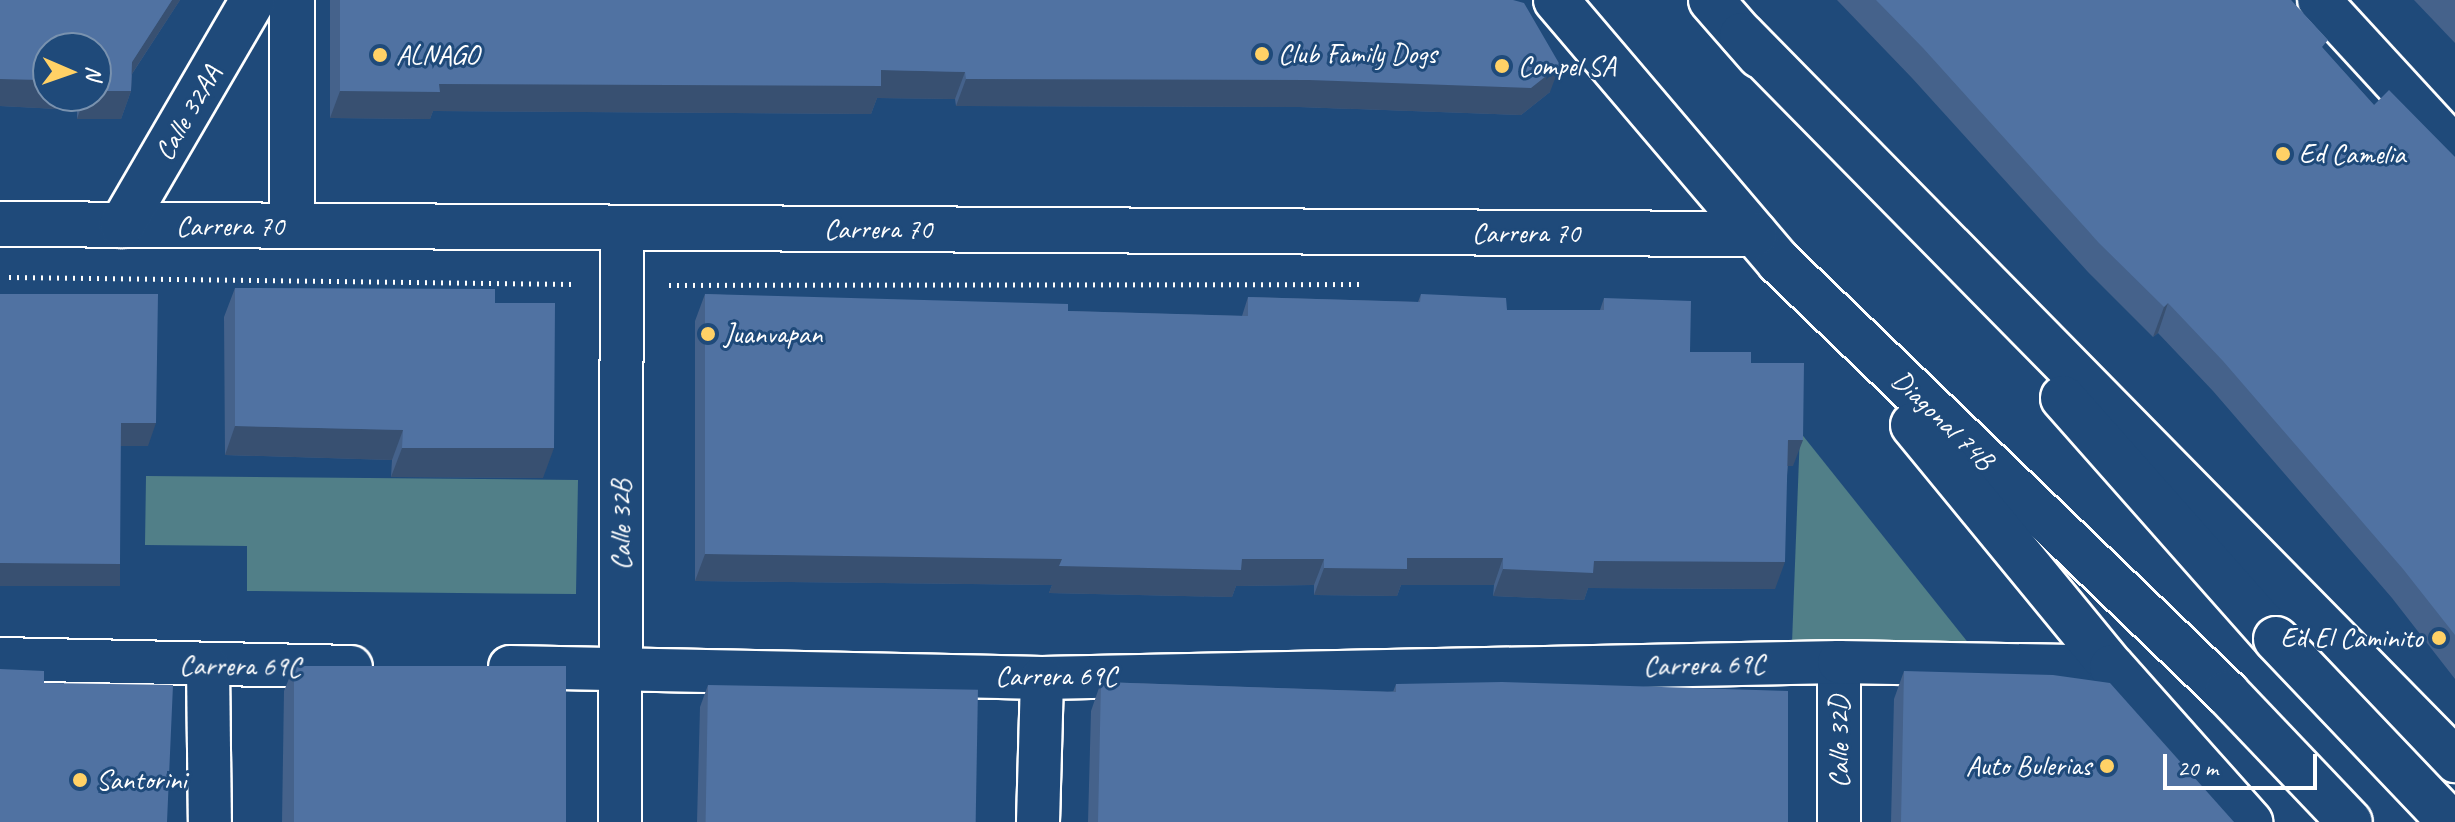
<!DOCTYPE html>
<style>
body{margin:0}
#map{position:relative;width:2455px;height:822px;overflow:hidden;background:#1f4a7a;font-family:Caveat,sans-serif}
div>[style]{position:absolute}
.green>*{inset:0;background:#517f88}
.path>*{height:5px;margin-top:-2.5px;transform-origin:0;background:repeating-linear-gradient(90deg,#fff 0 2px,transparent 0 8px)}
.roads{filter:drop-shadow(2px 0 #fff) drop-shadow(-2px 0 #fff) drop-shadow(0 2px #fff) drop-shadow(0 -2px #fff)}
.street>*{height:42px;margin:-21px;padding:0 21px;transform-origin:21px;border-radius:21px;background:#1f4a7a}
.secondary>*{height:44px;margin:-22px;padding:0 22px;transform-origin:22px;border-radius:22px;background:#1f4a7a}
.bridges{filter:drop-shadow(2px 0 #fff) drop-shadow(-2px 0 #fff) drop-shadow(0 2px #fff) drop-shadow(0 -2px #fff)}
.secondary-bridge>*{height:44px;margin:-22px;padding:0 22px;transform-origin:22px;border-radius:22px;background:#1f4a7a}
.wall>*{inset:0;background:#45628b}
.shaded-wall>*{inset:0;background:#385071;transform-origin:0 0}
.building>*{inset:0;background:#5072a2;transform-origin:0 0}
.dots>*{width:22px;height:22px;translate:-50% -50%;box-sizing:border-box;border:4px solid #1f4a7a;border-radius:50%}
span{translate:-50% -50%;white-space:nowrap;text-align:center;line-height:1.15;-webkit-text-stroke:6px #1f4a7a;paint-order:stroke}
.poi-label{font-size:28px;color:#fff}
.left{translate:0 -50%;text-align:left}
.right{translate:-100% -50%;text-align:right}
.street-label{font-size:28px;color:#fff}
.north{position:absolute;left:32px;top:32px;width:80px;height:80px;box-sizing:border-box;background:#1f4a7a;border:2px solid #7992af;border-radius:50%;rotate:92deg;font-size:22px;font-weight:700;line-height:32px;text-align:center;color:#fff}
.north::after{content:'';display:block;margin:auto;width:28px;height:36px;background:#ffd166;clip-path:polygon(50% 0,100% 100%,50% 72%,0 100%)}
.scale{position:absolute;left:2163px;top:754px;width:154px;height:36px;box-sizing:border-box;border:4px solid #fff;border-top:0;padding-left:10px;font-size:24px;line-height:28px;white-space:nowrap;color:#fff;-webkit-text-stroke:6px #1f4a7a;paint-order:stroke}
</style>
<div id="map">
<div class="green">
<i style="clip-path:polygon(1800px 432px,1970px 645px,1792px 643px)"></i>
<i style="clip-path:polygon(146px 476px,578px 480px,576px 594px,247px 591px,247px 546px,145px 545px)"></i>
</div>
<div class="path">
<i style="left:9px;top:277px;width:566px;rotate:0.71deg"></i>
<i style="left:669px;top:285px;width:694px;rotate:-0.08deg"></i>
</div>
<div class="roads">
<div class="street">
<i style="left:2319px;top:0;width:201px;rotate:47.4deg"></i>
<i style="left:0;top:659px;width:351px;rotate:1.3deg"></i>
<i style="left:1839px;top:662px;width:160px;rotate:90deg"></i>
<i style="left:208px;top:667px;width:155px;rotate:89.3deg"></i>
<i style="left:510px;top:667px;width:532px;rotate:1.18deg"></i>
<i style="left:1042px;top:678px;width:797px;rotate:-1.15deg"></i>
<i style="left:1839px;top:662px;width:273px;rotate:1deg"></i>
<i style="left:620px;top:822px;width:594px;rotate:-89.81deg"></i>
<i style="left:1038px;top:822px;width:144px;rotate:-88.4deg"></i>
</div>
<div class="secondary">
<i style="left:292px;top:0;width:226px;rotate:90deg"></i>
<i style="left:1556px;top:0;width:344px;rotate:49.6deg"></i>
<i style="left:1779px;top:262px;width:622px;rotate:43.89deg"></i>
<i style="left:2227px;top:693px;width:178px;rotate:46.4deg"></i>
<i style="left:1711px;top:0;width:74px;rotate:48.8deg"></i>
<i style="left:1742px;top:35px;width:1017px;rotate:45.48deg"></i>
<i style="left:0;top:224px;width:1755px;rotate:0.33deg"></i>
<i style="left:122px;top:225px;width:260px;rotate:-59.8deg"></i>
<i style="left:2063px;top:398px;width:322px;rotate:48.5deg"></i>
<i style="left:1913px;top:425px;width:313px;rotate:50.6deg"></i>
<i style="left:2112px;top:667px;width:208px;rotate:48.3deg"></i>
</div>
</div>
<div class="bridges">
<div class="secondary-bridge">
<i style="left:2276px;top:639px;width:253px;rotate:46.4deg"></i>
</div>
</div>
<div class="wall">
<i style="clip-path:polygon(evenodd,0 0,180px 0,132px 74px,131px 91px,121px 119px,77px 119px,77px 110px,0 106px,0 0,48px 48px,96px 48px,96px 96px,48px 96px,48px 48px)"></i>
<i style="clip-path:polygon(330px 0,1513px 0,1550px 92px,1521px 115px,1299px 107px,956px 106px,955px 99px,877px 98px,871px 114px,433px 111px,430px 119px,330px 118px)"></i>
<i style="clip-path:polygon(1837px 0,2291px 0,2324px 50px,2374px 105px,2455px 157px,2455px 679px,2392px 598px,2213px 391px,2158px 333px,2153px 337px,2088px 272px,1912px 78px)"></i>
<i style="clip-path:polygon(2414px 0,2455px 0,2455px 43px)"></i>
<i style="clip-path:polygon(235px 288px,495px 303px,543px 478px,391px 477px,392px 460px,225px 455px,224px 317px)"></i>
<i style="clip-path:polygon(705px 294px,1068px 311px,1242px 316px,1248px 297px,1418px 302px,1421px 294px,1507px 310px,1600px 310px,1604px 298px,1690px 352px,1751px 363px,1793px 466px,1788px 466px,1775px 589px,1588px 588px,1584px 600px,1493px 596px,1494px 585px,1401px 585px,1397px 596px,1314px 595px,1314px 585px,1236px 586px,1232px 597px,1049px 593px,1052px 585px,695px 581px,695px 321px)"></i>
<i style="clip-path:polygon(294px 666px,564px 822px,282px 822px,284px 691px)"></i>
<i style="clip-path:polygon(1904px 671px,2234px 822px,1891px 822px,1894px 699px)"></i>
<i style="clip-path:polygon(1101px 682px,1393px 692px,1396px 684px,1788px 822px,1088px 822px,1091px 711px)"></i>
<i style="clip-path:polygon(708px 685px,976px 822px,697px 822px,700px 707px)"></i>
</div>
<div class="shaded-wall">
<i style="clip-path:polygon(172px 0,180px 0,122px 89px,132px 62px)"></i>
<i style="clip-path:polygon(1560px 65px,1550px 92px,1521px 115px,1299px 107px,956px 106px,966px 79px)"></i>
<i style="clip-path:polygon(881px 70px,965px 72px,955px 99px,877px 98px,871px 114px,433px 111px,430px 119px,330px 118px,340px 91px,439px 84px)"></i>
<i style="clip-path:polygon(0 79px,48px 80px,48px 96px,82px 96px,77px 110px,0 106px)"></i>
<i style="clip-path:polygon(96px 91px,131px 91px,121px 119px,77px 119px,85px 96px,96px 96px)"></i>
<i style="clip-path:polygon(2168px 303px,2158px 333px,2153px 337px,2164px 307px)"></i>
<i style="clip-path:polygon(121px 423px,156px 423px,148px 446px,113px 446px)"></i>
<i style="clip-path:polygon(235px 426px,403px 430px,392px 460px,225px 455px)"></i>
<i style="clip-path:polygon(1788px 440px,1803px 440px,1793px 466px,1779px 466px)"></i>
<i style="clip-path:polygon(402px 448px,554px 448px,543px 478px,391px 477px)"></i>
<i style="clip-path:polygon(705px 554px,1242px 559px,1324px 559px,1314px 585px,1236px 586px,1232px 597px,1049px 593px,1052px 585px,695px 581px)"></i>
<i style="clip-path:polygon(1407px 558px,1503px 558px,1494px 585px,1401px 585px,1397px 596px,1314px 595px,1324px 568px)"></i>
<i style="clip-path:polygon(1594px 561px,1785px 562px,1775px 589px,1588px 588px,1584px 600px,1493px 596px,1503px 569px)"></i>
<i style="left:0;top:563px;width:120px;height:23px"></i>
</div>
<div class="building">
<i style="clip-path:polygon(0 0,172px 0,132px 62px,131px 91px,96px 91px,96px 48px,48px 48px,48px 80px,0 79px)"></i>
<i style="clip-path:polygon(340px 0,1513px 0,1524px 3px,1560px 65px,1531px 88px,1309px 80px,966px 79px,965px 72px,881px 70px,881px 86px,439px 84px,440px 92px,340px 91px)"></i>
<i style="clip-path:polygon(1876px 0,2291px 0,2328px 40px,2322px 47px,2374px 105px,2389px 90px,2455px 157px,2455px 635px,2403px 569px,2223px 361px,2168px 303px,2164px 307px,2099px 243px,1923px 48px)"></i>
<i style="clip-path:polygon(235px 288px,495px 289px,495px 303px,555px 303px,554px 448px,402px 448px,403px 430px,235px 426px)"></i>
<i style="clip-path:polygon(0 294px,158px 294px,156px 423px,121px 423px,120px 564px,0 563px)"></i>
<i style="clip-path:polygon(705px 294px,1068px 304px,1068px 311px,1248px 316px,1248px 297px,1420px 302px,1421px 294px,1506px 298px,1507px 310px,1604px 310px,1604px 298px,1691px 301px,1690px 352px,1751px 352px,1751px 363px,1804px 363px,1803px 440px,1788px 440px,1785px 562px,1594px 561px,1593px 573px,1503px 569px,1503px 558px,1407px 558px,1407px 569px,1324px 568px,1324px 559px,1242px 559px,1241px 570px,1059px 566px,1062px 559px,705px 554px)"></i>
<i style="left:294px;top:666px;width:272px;height:156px"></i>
<i style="clip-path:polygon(0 669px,44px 671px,44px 683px,173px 685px,167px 822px,0 822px)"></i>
<i style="clip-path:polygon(1904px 671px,2053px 675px,2110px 683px,2234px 822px,1901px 822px)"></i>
<i style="clip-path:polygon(1101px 682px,1396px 692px,1396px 684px,1502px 682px,1788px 691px,1788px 822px,1098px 822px)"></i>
<i style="left:708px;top:685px;width:270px;height:137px;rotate:1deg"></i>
</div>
<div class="dots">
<i style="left:1262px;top:54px;background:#ffd166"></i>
<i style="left:380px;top:55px;background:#ffd166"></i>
<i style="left:1502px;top:66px;background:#ffd166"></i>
<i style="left:2283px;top:154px;background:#ffd166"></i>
<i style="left:708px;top:334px;background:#ffd166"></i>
<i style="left:2439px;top:638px;background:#ffd166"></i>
<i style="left:2107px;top:766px;background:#ffd166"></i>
<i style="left:80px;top:780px;background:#ffd166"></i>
</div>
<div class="poi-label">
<span class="left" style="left:1278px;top:54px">Club Family Dogs</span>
<span class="left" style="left:396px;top:55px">ALNAGO</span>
<span class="left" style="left:1518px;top:66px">Compel SA</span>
<span class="left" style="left:2299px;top:154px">Ed Camelia</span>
<span class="left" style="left:724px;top:334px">Juanvapan</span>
<span class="right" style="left:2423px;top:638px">Ed El Caminito</span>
<span class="right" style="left:2091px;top:766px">Auto Bulerias</span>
<span class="left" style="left:96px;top:780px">Santorini</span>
</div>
<div class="street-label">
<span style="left:188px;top:113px;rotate:-60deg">Calle 32AA</span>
<span style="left:230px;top:226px">Carrera 70</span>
<span style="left:878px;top:229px">Carrera 70</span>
<span style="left:1526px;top:233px">Carrera 70</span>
<span style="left:1943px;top:420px;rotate:44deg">Diagonal 74B</span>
<span style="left:621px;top:525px;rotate:-90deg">Calle 32B</span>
<span style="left:1704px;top:665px;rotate:-1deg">Carrera 69C</span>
<span style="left:240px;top:666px;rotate:1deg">Carrera 69C</span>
<span style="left:1056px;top:676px">Carrera 69C</span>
<span style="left:1839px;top:742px;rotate:-90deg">Calle 32D</span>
</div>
<div class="north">N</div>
<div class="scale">20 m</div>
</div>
